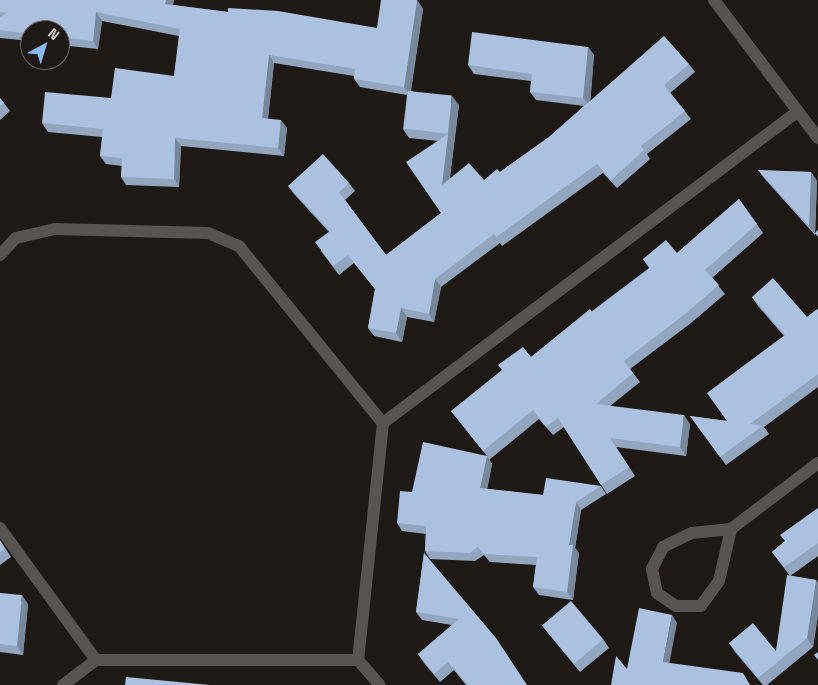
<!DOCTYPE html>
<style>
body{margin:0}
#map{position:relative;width:818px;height:685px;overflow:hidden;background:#201a16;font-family:"Space Grotesk",sans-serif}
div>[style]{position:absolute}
.street>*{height:12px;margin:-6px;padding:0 6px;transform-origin:6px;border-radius:6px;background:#575452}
.wall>*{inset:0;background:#92a6c0}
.shaded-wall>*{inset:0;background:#77879c}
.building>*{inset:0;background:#aac1df;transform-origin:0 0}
span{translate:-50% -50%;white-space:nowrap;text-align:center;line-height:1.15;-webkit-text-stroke:5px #201a16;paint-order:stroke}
.north{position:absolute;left:20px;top:20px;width:50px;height:50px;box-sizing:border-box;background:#201a16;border:1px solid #696461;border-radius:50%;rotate:39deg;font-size:14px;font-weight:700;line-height:20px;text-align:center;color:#d7d3d1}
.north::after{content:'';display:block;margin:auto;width:18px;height:22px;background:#88bafc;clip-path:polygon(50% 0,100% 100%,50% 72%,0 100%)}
</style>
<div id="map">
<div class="street">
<i style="left:714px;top:0;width:173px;rotate:53deg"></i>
<i style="left:0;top:255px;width:23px;rotate:-47deg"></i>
<i style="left:16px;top:238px;width:40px;rotate:-13deg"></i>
<i style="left:55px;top:229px;width:153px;rotate:1.5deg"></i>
<i style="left:208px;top:233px;width:34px;rotate:23deg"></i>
<i style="left:239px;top:246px;width:228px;rotate:50.9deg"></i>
<i style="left:383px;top:423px;width:238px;rotate:96deg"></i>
<i style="left:358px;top:660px;width:33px;rotate:49deg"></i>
<i style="left:383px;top:423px;width:518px;rotate:-36.91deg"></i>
<i style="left:0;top:528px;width:163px;rotate:54deg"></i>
<i style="left:731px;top:529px;width:53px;rotate:103deg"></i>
<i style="left:719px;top:581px;width:31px;rotate:126deg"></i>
<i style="left:701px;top:606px;width:25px;rotate:180deg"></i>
<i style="left:676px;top:606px;width:23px;rotate:-146deg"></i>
<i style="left:657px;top:593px;width:25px;rotate:-102deg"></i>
<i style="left:652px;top:569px;width:25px;rotate:-63deg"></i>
<i style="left:663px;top:547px;width:32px;rotate:-26deg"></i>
<i style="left:692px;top:533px;width:39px;rotate:-6deg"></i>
<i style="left:731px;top:529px;width:109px;rotate:-37.2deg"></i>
<i style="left:63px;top:685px;width:41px;rotate:-37.1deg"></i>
<i style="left:96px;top:660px;width:262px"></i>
</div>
<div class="wall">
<i style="clip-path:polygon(0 0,174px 0,173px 5px,228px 12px,377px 28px,417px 0,423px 9px,411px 91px,459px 105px,450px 178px,484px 180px,500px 172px,549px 137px,584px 106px,536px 100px,530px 92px,531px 81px,474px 74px,468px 65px,588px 47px,594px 55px,590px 101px,689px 64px,695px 72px,670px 93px,691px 119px,647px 154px,650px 159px,617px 188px,603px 173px,502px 246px,500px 243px,441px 287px,434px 322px,407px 317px,402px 342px,374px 336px,368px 328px,375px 289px,354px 263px,339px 275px,321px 251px,329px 232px,294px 194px,288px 186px,349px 183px,355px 191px,345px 200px,386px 255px,441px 213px,439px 141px,409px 138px,403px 129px,407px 95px,360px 87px,354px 79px,354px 76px,274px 63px,268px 119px,287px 128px,284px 156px,181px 146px,179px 187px,126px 185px,121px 177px,122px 166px,106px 164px,100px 156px,102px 137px,48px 132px,42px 123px,174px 76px,179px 36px,102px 21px,98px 49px,60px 45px,60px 30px,30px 30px,30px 41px,0 38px)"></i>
<i style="clip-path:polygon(0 98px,10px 111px,0 120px)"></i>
<i style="clip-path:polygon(758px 170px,811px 172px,817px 181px,815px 233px,818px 230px,818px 237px,815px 233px,815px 235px,764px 178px)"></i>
<i style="clip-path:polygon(739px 199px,763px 233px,712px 278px,725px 294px,691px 323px,630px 369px,640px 382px,610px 406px,690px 424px,686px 456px,616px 447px,635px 476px,607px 494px,564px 427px,553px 435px,539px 419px,489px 460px,488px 458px,492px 464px,487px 489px,543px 495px,601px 486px,606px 494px,581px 510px,575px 548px,579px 553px,573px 600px,539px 595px,533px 587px,536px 565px,490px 562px,484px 555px,475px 561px,430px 559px,425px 551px,426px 534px,402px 531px,397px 523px,412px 492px,487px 456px,451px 411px,531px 357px,649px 268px,643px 259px,677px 253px)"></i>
<i style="clip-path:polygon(752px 297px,807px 317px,818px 310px,818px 387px,764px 427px,769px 434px,726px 465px,690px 416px,727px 421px,784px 336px,758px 306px)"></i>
<i style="clip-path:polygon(818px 508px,818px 556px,790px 576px,816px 580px,818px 583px,818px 615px,813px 647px,767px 685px,763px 685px,735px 652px,729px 643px,776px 651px,790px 576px,772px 552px,785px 541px)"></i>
<i style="clip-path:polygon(0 540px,11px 557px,0 565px)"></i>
<i style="clip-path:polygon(424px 553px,527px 685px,466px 685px,454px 670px,440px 682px,424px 663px,418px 654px,452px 625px,422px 620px,416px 612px)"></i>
<i style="clip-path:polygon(0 593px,28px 604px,23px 655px,0 652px)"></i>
<i style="clip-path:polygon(542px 625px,603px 639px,609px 648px,580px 672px,548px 633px)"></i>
</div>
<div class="shaded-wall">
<i style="clip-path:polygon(166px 0,174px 0,171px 12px,165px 4px)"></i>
<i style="clip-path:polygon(417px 0,423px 9px,410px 95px,404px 87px)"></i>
<i style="clip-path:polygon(96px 12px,102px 21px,98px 49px,93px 41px)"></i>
<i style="clip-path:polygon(588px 47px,594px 55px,590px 107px,583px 98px)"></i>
<i style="clip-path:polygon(269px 55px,274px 63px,267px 127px,262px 118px)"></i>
<i style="clip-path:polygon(452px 96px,459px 105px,454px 142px,448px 134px)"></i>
<i style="clip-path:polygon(281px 120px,287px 128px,284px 156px,278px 148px)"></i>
<i style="clip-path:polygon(448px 134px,454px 143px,448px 193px,442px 185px)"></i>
<i style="clip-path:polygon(175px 138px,181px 146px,179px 187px,174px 179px)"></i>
<i style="clip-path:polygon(811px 172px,817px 181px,815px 235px,809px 226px)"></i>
<i style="clip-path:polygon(435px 279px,441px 287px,434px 322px,429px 314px)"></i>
<i style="clip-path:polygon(401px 308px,407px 317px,402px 342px,396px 333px)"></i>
<i style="clip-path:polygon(684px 415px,690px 424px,686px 456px,680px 447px)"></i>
<i style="clip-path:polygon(487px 456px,492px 464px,486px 496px,480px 488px)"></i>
<i style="clip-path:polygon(576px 502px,581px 510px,575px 548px,579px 553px,573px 600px,567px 592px,569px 545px)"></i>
<i style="clip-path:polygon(816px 580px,818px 583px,818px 615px,813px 647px,807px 638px)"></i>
<i style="clip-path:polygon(22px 595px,28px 604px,23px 655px,17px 646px)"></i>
<i style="clip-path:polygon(672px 615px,677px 623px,668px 670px,663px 662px)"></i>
</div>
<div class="building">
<i style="clip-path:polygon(0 0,166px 0,165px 4px,228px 12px,228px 8px,278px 11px,377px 28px,381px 0,417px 0,404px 87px,354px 79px,355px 69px,269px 55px,262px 118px,281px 120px,278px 148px,175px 138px,174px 179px,121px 177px,122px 158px,100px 156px,103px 129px,42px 123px,45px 92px,111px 98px,115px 68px,174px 76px,180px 29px,96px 12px,93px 41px,60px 37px,60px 30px,30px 30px,30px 34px,0 30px,0 17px,7px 13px,0 12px)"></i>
<i style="clip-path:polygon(472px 32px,588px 47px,583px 98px,530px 92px,532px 74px,468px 65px)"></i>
<i style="clip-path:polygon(664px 36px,689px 64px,664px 85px,685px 111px,641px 146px,644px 150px,611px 180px,597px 164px,496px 237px,494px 234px,435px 279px,429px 314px,401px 308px,396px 333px,368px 328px,375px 289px,348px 255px,333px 266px,315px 242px,330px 231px,288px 186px,323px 154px,349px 183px,339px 192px,386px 255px,441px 213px,406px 162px,448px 134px,442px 185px,469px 163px,484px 180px,497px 169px,500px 172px,549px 137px)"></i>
<i style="left:408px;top:91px;width:44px;height:38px;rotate:6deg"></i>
<i style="clip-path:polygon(0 98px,4px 103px,0 106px)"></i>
<i style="clip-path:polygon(758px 170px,811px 172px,809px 226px)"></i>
<i style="clip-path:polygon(739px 199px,757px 224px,705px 270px,719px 285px,685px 314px,624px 361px,633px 373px,596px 404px,684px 415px,680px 447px,610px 438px,629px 467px,601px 485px,558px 418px,546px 427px,533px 410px,483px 451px,451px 411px,502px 370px,498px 365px,523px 347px,531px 357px,590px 309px,592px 312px,650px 268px,643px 259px,666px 240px,677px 253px)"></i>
<i style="clip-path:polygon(818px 230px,818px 236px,815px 233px)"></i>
<i style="clip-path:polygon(773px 278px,807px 317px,817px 309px,818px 310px,818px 374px,750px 424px,762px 426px,720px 457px,690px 416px,727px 421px,707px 393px,785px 335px,752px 297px)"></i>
<i style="clip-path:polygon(423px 442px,487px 456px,480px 488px,543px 495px,546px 478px,601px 486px,576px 502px,569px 545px,573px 545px,567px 592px,533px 587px,537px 557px,484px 554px,478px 547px,470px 553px,425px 551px,426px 526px,397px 523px,400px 491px,412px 492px)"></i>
<i style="clip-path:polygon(818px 508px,818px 543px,784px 567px,772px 552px,785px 541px,780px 535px)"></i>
<i style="clip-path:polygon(0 541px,5px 549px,0 552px)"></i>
<i style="clip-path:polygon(424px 553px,496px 638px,527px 685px,468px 685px,448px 662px,434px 674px,418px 654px,459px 619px,416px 612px)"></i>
<i style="clip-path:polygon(787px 575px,816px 580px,807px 638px,758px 678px,729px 643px,753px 623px,776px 651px)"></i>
<i style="clip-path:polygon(0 593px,22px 595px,17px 646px,0 644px)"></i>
<i style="left:571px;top:601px;width:50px;height:38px;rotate:50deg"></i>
<i style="clip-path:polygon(639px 608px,672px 615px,663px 662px,743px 673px,750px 685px,611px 685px,616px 656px,627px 669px)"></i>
<i style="clip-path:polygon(818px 652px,818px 660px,814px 655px)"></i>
<i style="clip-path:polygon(126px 677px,210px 685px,125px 685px)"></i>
</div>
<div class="north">N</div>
</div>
